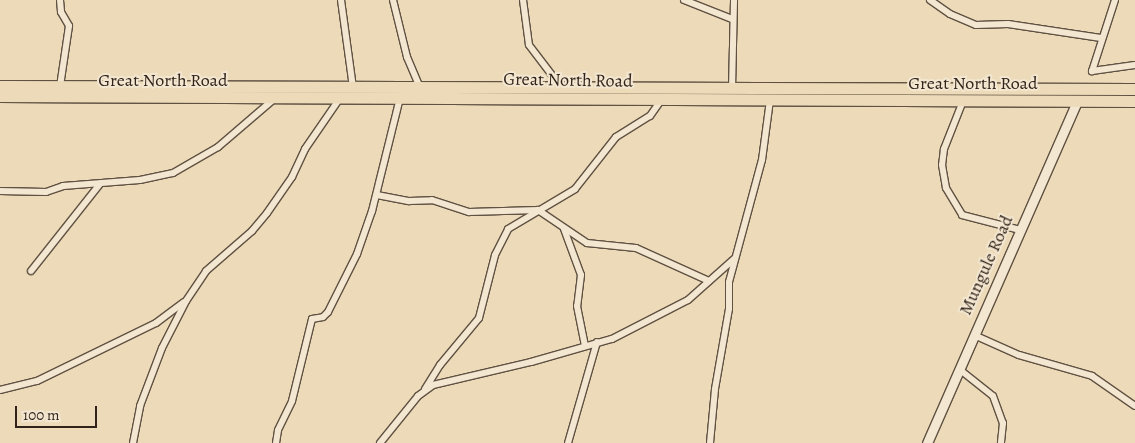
<!DOCTYPE html>
<style>
body{margin:0}
#map{position:relative;width:1135px;height:443px;overflow:hidden;background:#ecdab8;font-family:Alegreya,serif}
div>[style]{position:absolute}
.roads{filter:drop-shadow(1px 0 #605142) drop-shadow(-1px 0 #605142) drop-shadow(0 1px #605142) drop-shadow(0 -1px #605142)}
.street>*{height:6px;margin:-3px;padding:0 3px;transform-origin:3px;border-radius:3px;background:#f3e7d1}
.secondary>*{height:9px;margin:-4.5px;padding:0 4.5px;transform-origin:4.5px;border-radius:4.5px;background:#f3e7d1}
.highway>*{height:11px;margin:-5.5px;padding:0 5.5px;transform-origin:5.5px;border-radius:5.5px;background:#ecdab8}
span{translate:-50% -50%;white-space:nowrap;text-align:center;line-height:1.15;-webkit-text-stroke:4px #f3e7d1;paint-order:stroke}
.street-label{font-size:18px;color:#32231a}
.scale{position:absolute;left:15px;top:406px;width:82px;height:22px;box-sizing:border-box;border:2px solid #32231a;border-top:0;padding-left:6px;font-size:15px;line-height:18px;white-space:nowrap;color:#32231a;-webkit-text-stroke:4px #f3e7d1;paint-order:stroke}
</style>
<div id="map">
<div class="roads">
<div class="street">
<i style="left:60px;top:0;width:12px;rotate:85deg"></i>
<i style="left:61px;top:12px;width:16px;rotate:60deg"></i>
<i style="left:69px;top:26px;width:61px;rotate:98.5deg"></i>
<i style="left:341px;top:0;width:89px;rotate:82.2deg"></i>
<i style="left:393px;top:0;width:59px;rotate:76.2deg"></i>
<i style="left:407px;top:57px;width:33px;rotate:67deg"></i>
<i style="left:523px;top:0;width:45px;rotate:82.4deg"></i>
<i style="left:529px;top:45px;width:53px;rotate:52.7deg"></i>
<i style="left:684px;top:0;width:52px;rotate:21.6deg"></i>
<i style="left:930px;top:0;width:24px;rotate:35deg"></i>
<i style="left:950px;top:14px;width:28px;rotate:23deg"></i>
<i style="left:976px;top:25px;width:32px;rotate:-2deg"></i>
<i style="left:1008px;top:24px;width:94px;rotate:8.6deg"></i>
<i style="left:1115px;top:0;width:75px;rotate:107.9deg"></i>
<i style="left:1092px;top:71px;width:43px;rotate:-7.9deg"></i>
<i style="left:732px;top:89px;width:89px;rotate:-88.7deg"></i>
<i style="left:963px;top:101px;width:52px;rotate:111.6deg"></i>
<i style="left:944px;top:149px;width:16px;rotate:97deg"></i>
<i style="left:942px;top:165px;width:23px;rotate:80deg"></i>
<i style="left:946px;top:188px;width:31px;rotate:59deg"></i>
<i style="left:962px;top:215px;width:60px;rotate:14.5deg"></i>
<i style="left:0;top:191px;width:46px;rotate:1.2deg"></i>
<i style="left:46px;top:192px;width:18px;rotate:-19deg"></i>
<i style="left:63px;top:186px;width:77px;rotate:-4.5deg"></i>
<i style="left:140px;top:180px;width:34px;rotate:-12deg"></i>
<i style="left:173px;top:173px;width:52px;rotate:-30deg"></i>
<i style="left:218px;top:147px;width:74px;rotate:-40.6deg"></i>
<i style="left:377px;top:195px;width:33px;rotate:11deg"></i>
<i style="left:409px;top:201px;width:23px;rotate:-2deg"></i>
<i style="left:432px;top:200px;width:39px;rotate:18deg"></i>
<i style="left:469px;top:212px;width:69px;rotate:-1.7deg"></i>
<i style="left:538px;top:210px;width:59px;rotate:34deg"></i>
<i style="left:587px;top:243px;width:49px;rotate:5.8deg"></i>
<i style="left:636px;top:248px;width:80px;rotate:24.3deg"></i>
<i style="left:564px;top:229px;width:49px;rotate:69.7deg"></i>
<i style="left:581px;top:275px;width:31px;rotate:97deg"></i>
<i style="left:577px;top:306px;width:41px;rotate:78.7deg"></i>
<i style="left:31px;top:271px;width:111px;rotate:-51.6deg"></i>
<i style="left:974px;top:335px;width:49px;rotate:24deg"></i>
<i style="left:1019px;top:355px;width:76px;rotate:16deg"></i>
<i style="left:1092px;top:376px;width:52px;rotate:34.9deg"></i>
<i style="left:959px;top:369px;width:43px;rotate:38.5deg"></i>
<i style="left:993px;top:396px;width:29px;rotate:70deg"></i>
<i style="left:1003px;top:423px;width:20px;rotate:96deg"></i>
<i style="left:425px;top:389px;width:28px;rotate:-58deg"></i>
<i style="left:440px;top:365px;width:61px;rotate:-50.3deg"></i>
<i style="left:479px;top:318px;width:65px;rotate:-75.7deg"></i>
<i style="left:495px;top:255px;width:29px;rotate:-63deg"></i>
<i style="left:508px;top:229px;width:78px;rotate:-30.8deg"></i>
<i style="left:575px;top:189px;width:66px;rotate:-51.7deg"></i>
<i style="left:616px;top:137px;width:40px;rotate:-32deg"></i>
<i style="left:650px;top:116px;width:21px;rotate:-55deg"></i>
<i style="left:0;top:390px;width:38px;rotate:-14deg"></i>
<i style="left:37px;top:381px;width:132px;rotate:-26deg"></i>
<i style="left:156px;top:323px;width:34px;rotate:-37deg"></i>
<i style="left:133px;top:443px;width:38px;rotate:-79deg"></i>
<i style="left:140px;top:406px;width:62px;rotate:-69.2deg"></i>
<i style="left:162px;top:348px;width:53px;rotate:-62.9deg"></i>
<i style="left:186px;top:301px;width:36px;rotate:-56deg"></i>
<i style="left:206px;top:271px;width:61px;rotate:-41deg"></i>
<i style="left:252px;top:231px;width:23px;rotate:-50deg"></i>
<i style="left:267px;top:213px;width:44px;rotate:-55.2deg"></i>
<i style="left:292px;top:177px;width:31px;rotate:-65deg"></i>
<i style="left:305px;top:149px;width:62px;rotate:-55.5deg"></i>
<i style="left:276px;top:443px;width:13px;rotate:-81deg"></i>
<i style="left:278px;top:430px;width:32px;rotate:-64deg"></i>
<i style="left:292px;top:401px;width:84px;rotate:-76.3deg"></i>
<i style="left:312px;top:319px;width:11px;rotate:-10deg"></i>
<i style="left:323px;top:317px;width:7px;rotate:-45deg"></i>
<i style="left:328px;top:312px;width:65px;rotate:-63.4deg"></i>
<i style="left:357px;top:254px;width:46px;rotate:-70.8deg"></i>
<i style="left:372px;top:211px;width:116px;rotate:-76.1deg"></i>
<i style="left:380px;top:443px;width:60px;rotate:-51deg"></i>
<i style="left:418px;top:396px;width:19px;rotate:-36deg"></i>
<i style="left:433px;top:385px;width:101px;rotate:-13.2deg"></i>
<i style="left:531px;top:362px;width:84px;rotate:-15.9deg"></i>
<i style="left:612px;top:339px;width:85px;rotate:-27.2deg"></i>
<i style="left:688px;top:300px;width:62px;rotate:-41.7deg"></i>
<i style="left:568px;top:443px;width:105px;rotate:-74deg"></i>
<i style="left:710px;top:443px;width:54px;rotate:-84.7deg"></i>
<i style="left:715px;top:389px;width:81px;rotate:-80.1deg"></i>
<i style="left:729px;top:309px;width:27px;rotate:-90deg"></i>
<i style="left:729px;top:282px;width:126px;rotate:-74.9deg"></i>
<i style="left:762px;top:160px;width:61px;rotate:-82.4deg"></i>
</div>
<div class="secondary">
<i style="left:927px;top:443px;width:373px;rotate:-66.3deg"></i>
</div>
<div class="highway">
<i style="left:0;top:86px;width:1135px;rotate:0.15deg"></i>
<i style="left:0;top:96px;width:1135px;rotate:0.25deg"></i>
</div>
</div>
<div class="street-label">
<span style="left:163px;top:80px">Great North Road</span>
<span style="left:568px;top:80px;rotate:1deg">Great North Road</span>
<span style="left:973px;top:83px">Great North Road</span>
<span style="left:986px;top:265px;rotate:-66deg">Mungule Road</span>
</div>
<div class="scale">100 m</div>
</div>
